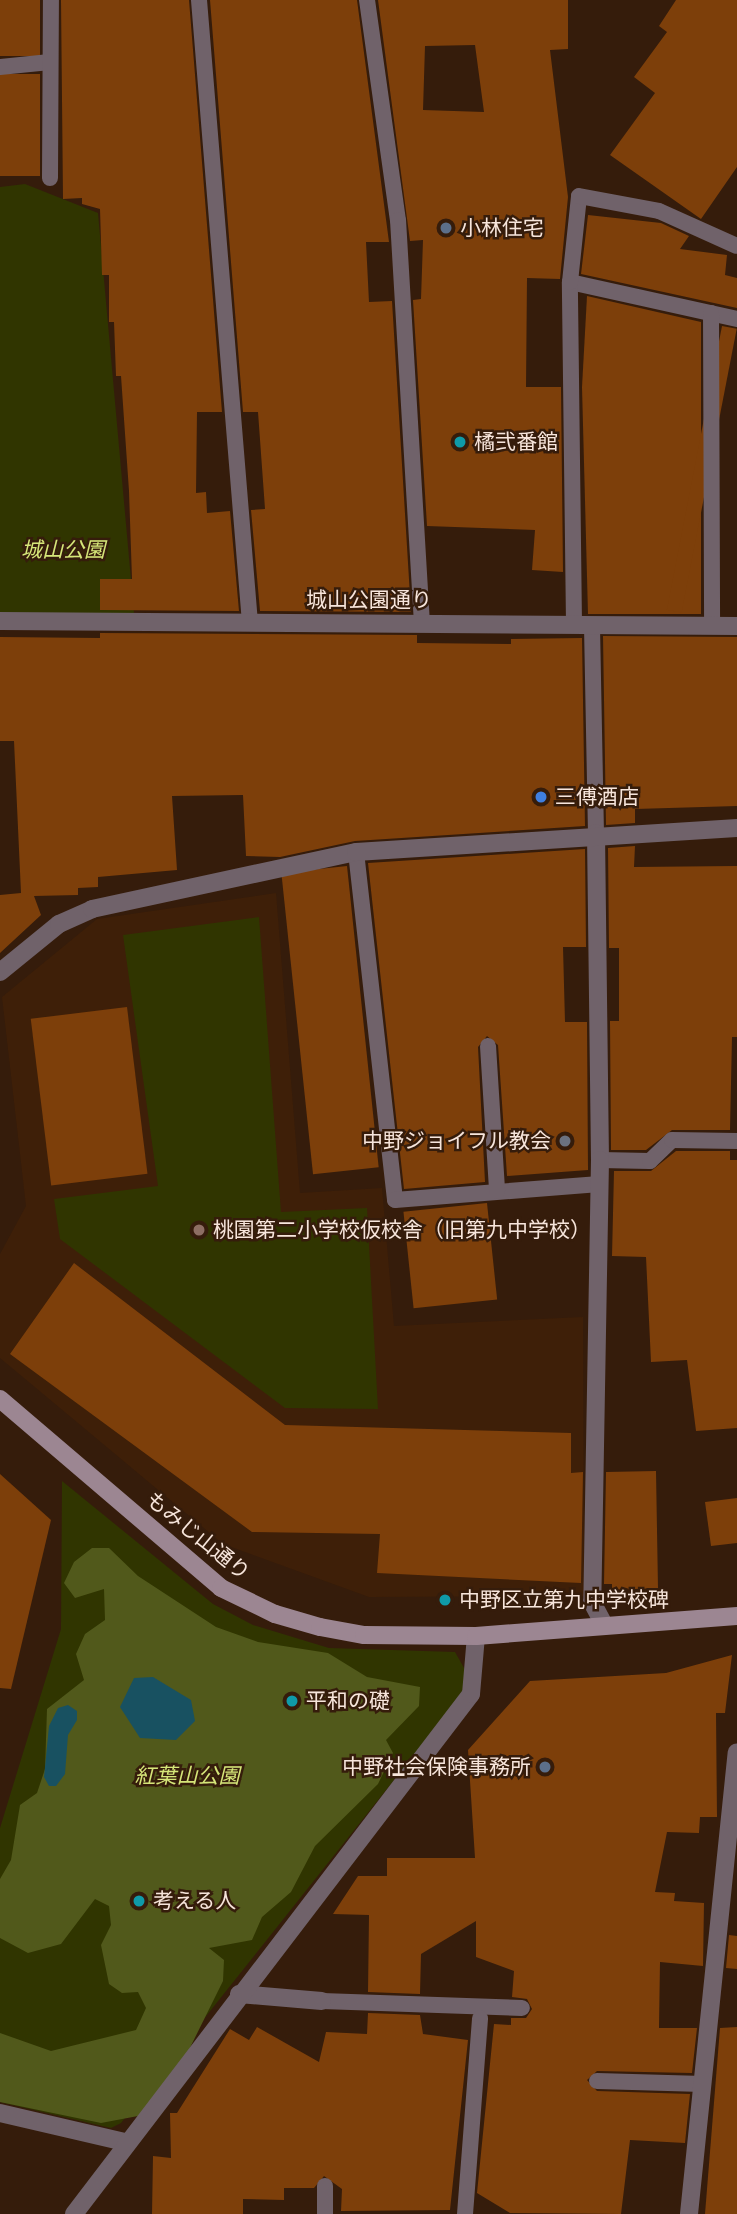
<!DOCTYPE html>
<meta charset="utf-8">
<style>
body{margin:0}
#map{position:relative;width:737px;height:2214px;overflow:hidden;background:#351c0b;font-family:Bitter,"Noto Sans JP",serif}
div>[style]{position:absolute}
.built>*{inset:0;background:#3e1f08}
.green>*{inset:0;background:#303500}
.forest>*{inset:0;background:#51591b}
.water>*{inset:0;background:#185161}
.building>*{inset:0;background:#7d3f0a;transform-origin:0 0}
.lane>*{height:16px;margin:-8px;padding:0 8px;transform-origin:8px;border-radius:8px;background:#70626a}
.street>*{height:18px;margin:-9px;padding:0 9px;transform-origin:9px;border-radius:9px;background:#70626a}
.secondary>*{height:18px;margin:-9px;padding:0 9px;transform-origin:9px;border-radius:9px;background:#9c8692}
.dots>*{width:19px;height:19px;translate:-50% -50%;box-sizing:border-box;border:4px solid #351c0b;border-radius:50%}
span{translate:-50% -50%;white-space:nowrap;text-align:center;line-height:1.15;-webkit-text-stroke:5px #351c0b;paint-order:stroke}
.poi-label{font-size:21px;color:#f7e5db}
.left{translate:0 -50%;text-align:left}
.right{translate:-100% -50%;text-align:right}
.park-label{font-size:21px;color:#d6e679;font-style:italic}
.street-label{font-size:21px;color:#f7e5db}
</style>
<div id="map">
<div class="built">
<i style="clip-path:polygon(276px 893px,300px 1193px,382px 1188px,394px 1326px,583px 1317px,584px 1596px,369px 1597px,223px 1544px,0 1358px,0 1254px,26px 1206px,2px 997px,97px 919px)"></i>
</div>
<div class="green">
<i style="clip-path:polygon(25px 184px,98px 213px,134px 613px,0 613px,0 187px)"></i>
<i style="clip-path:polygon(259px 917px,281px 1212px,367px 1208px,378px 1409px,285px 1408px,60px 1239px,54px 1199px,158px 1186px,123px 935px)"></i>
<i style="clip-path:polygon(62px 1481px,213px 1604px,253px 1625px,329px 1648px,455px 1652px,472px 1682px,121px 2123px,111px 2128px,0 2102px,0 1828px,61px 1629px)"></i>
</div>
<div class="forest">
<i style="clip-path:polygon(92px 1548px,109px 1548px,138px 1576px,216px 1627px,258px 1642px,328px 1653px,367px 1677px,420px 1687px,419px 1706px,386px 1740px,393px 1753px,378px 1784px,315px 1846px,291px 1892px,262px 1917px,252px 1940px,209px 1948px,224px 1960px,223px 1981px,177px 2074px,138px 2116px,101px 2123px,0 2102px,0 2033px,51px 2051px,136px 2030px,146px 2008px,138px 1992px,122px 1993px,109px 1984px,101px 1945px,111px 1925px,109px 1906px,95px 1899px,61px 1944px,28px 1953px,0 1938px,0 1879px,11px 1860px,20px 1805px,37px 1793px,45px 1769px,47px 1709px,84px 1680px,76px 1654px,85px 1634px,105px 1620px,104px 1589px,75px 1598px,64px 1583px,74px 1562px)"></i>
</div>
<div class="water">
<i style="clip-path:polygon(153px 1677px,191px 1700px,195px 1721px,176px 1740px,140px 1738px,120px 1707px,134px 1678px)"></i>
<i style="clip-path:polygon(68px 1705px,77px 1711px,77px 1720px,68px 1735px,65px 1774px,56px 1786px,49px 1786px,44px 1777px,49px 1726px,58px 1708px)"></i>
</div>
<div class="building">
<i style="left:0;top:0;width:40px;height:56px"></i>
<i style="clip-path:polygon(61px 0,189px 0,222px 412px,197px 412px,196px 493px,206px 492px,207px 513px,230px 511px,239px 611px,100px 610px,100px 579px,132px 579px,129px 491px,121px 376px,116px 376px,114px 322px,109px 322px,109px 275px,102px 275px,100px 209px,82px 204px,82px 198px,63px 199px)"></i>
<i style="clip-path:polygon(210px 0,357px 0,389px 242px,366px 242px,369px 302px,392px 301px,411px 612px,260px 611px,251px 510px,265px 509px,258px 412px,243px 412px)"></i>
<i style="clip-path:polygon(evenodd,378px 0,568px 0,568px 49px,550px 50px,568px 197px,560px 279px,527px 278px,526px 387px,561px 387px,563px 572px,532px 570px,535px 530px,427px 526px,413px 300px,421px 299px,423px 240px,410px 241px,378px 0,475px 45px,484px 112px,423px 110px,425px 46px,475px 45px)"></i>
<i style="clip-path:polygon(676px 0,737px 0,737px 167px,701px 219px,610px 155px,655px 93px,634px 77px,667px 32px,659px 26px)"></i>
<i style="left:40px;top:74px;width:102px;height:40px;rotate:90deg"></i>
<i style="clip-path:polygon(588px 215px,661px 223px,689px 236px,680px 249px,727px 255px,725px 275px,737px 278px,737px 308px,581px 274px)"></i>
<i style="clip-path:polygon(587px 296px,701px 322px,701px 614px,588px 614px,582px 387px)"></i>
<i style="left:722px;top:326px;width:15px;height:289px;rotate:11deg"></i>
<i style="clip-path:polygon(100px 633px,417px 635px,417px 643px,511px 644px,511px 639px,582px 638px,585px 826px,355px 841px,280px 857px,246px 856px,243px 795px,172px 796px,177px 870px,98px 877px,98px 887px,78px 888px,78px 895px,34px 896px,41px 915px,0 953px,0 895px,21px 893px,14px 741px,0 741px,0 637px,100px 638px)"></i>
<i style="clip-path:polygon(603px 636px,737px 637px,737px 806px,635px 809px,635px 823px,606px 825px)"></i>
<i style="clip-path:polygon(635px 846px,634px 867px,737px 866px,737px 1037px,732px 1037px,730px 1130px,672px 1130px,646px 1150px,611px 1150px,610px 1021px,619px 1021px,619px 948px,609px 948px,608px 848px)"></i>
<i style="clip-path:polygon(585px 849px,586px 947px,563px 947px,565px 1022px,587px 1022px,588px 1170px,507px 1176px,498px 1045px,487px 1036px,478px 1047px,485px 1182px,404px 1189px,368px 863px)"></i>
<i style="left:347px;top:866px;width:303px;height:66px;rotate:84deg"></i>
<i style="left:127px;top:1007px;width:168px;height:97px;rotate:83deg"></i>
<i style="clip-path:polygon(676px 1151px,730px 1151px,730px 1160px,737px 1160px,737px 1428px,696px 1431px,687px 1360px,651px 1362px,646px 1257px,612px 1256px,614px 1171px,651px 1171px)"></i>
<i style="left:487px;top:1203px;width:97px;height:84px;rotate:84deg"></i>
<i style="clip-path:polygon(74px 1263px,285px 1425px,571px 1433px,571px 1473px,583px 1472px,581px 1583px,377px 1573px,380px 1534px,252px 1532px,10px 1354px)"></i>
<i style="clip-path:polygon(656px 1471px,658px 1588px,612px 1590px,612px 1584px,604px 1584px,606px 1472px)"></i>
<i style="clip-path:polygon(0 1474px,51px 1520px,11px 1689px,0 1688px)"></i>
<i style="clip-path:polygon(737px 1498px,737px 1543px,711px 1546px,705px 1502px)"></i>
<i style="clip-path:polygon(732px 1655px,725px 1713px,716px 1713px,717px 1817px,700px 1817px,699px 1833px,667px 1832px,655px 1892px,675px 1893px,674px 1901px,704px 1903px,703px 1966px,660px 1962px,659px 2028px,697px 2028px,692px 2073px,597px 2071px,587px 2080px,597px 2091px,690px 2094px,685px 2143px,630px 2140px,621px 2214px,510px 2213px,477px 2193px,494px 2024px,511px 2025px,511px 2018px,526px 2018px,532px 2009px,527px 1999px,512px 1997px,514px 1971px,476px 1957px,476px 1921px,421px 1954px,420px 1994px,368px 1992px,369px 1915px,333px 1914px,358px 1876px,387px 1876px,387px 1858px,475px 1858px,468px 1750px,530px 1681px,666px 1673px)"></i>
<i style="clip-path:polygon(729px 1935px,737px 1936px,737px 1969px,726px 1968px)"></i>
<i style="clip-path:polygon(368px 2013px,420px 2015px,423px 2034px,468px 2040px,450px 2210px,341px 2211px,342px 2189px,324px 2176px,314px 2188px,284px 2188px,284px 2200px,243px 2199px,243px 2214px,152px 2214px,153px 2156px,171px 2158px,170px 2113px,177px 2113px,230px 2029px,249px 2040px,257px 2027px,319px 2062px,326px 2032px,367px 2034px)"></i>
<i style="clip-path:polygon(737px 2027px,737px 2214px,705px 2214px,720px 2028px)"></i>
</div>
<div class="lane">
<i style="left:199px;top:0;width:625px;rotate:85.32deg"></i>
<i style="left:367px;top:0;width:222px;rotate:82deg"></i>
<i style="left:398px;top:220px;width:404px;rotate:86.6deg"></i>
<i style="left:0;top:67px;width:50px;rotate:-5.7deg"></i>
<i style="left:50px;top:178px;width:178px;rotate:-89.7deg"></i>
<i style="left:570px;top:282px;width:171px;rotate:12.5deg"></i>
<i style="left:711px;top:313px;width:312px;rotate:89.8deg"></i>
<i style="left:574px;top:624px;width:342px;rotate:-90.7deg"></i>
<i style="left:570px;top:282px;width:86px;rotate:-84deg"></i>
<i style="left:579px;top:196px;width:81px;rotate:10.6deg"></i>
<i style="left:659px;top:211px;width:85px;rotate:24.2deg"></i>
<i style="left:592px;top:626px;width:207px;rotate:88.9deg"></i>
<i style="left:356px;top:852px;width:350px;rotate:83.6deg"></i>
<i style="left:395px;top:1200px;width:205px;rotate:-4.5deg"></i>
<i style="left:488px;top:1046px;width:145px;rotate:86.4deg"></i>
<i style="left:600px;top:1160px;width:50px;rotate:1.1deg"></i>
<i style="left:650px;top:1161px;width:30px;rotate:-44deg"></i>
<i style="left:672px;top:1140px;width:65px;rotate:0.9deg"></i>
<i style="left:322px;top:2001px;width:200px;rotate:2deg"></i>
<i style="left:597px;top:2081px;width:106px;rotate:1.6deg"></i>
<i style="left:325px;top:2214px;width:28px;rotate:-90deg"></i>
<i style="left:465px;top:2214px;width:196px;rotate:-85.6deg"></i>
</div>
<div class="street">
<i style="left:0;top:621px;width:737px;rotate:0.39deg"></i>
<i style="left:596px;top:833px;width:327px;rotate:89.3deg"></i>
<i style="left:600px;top:1160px;width:442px;rotate:91deg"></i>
<i style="left:592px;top:1602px;width:24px;rotate:62deg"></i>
<i style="left:0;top:972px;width:76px;rotate:-39.1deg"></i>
<i style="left:59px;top:924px;width:36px;rotate:-24deg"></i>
<i style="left:92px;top:909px;width:270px;rotate:-12.2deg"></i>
<i style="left:356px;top:852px;width:382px;rotate:-3.6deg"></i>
<i style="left:239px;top:1994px;width:83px;rotate:4.8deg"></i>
<i style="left:0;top:2113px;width:128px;rotate:13.1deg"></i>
<i style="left:74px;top:2214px;width:654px;rotate:-52.64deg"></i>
<i style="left:471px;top:1694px;width:58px;rotate:-85.1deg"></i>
<i style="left:689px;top:2214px;width:464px;rotate:-84.1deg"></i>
</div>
<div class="secondary">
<i style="left:0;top:1399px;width:291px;rotate:40.5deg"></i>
<i style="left:221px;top:1588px;width:60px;rotate:25.7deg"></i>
<i style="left:275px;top:1614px;width:47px;rotate:16.1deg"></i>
<i style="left:320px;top:1627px;width:45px;rotate:10.3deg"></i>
<i style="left:364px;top:1635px;width:112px;rotate:0.5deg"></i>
<i style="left:476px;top:1636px;width:262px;rotate:-4.4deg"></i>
</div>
<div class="dots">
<i style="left:446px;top:228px;background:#5c6f8a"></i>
<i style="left:460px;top:442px;background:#0f9aa8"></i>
<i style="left:541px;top:797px;background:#3f7fe0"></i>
<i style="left:565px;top:1141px;background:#6b7280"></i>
<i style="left:199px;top:1230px;background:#8d6e63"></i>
<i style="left:445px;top:1600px;background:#0f9aa8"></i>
<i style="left:292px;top:1701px;background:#0f9aa8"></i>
<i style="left:545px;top:1767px;background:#5c6f8a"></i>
<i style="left:139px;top:1901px;background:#0f9aa8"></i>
</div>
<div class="poi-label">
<span class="left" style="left:460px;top:228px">小林住宅</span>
<span class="left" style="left:474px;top:442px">橘弐番館</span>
<span class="left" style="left:555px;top:797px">三傅酒店</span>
<span class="right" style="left:551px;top:1141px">中野ジョイフル教会</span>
<span class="left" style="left:213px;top:1230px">桃園第二小学校仮校舎（旧第九中学校）</span>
<span class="left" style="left:459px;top:1600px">中野区立第九中学校碑</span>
<span class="left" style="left:306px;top:1701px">平和の礎</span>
<span class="right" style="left:531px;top:1767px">中野社会保険事務所</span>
<span class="left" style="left:153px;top:1901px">考える人</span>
</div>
<div class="park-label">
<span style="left:63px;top:550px">城山公園</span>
<span style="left:187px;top:1776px">紅葉山公園</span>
</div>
<div class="street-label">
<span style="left:369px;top:600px">城山公園通り</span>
<span style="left:198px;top:1536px;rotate:39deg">もみじ山通り</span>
</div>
</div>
